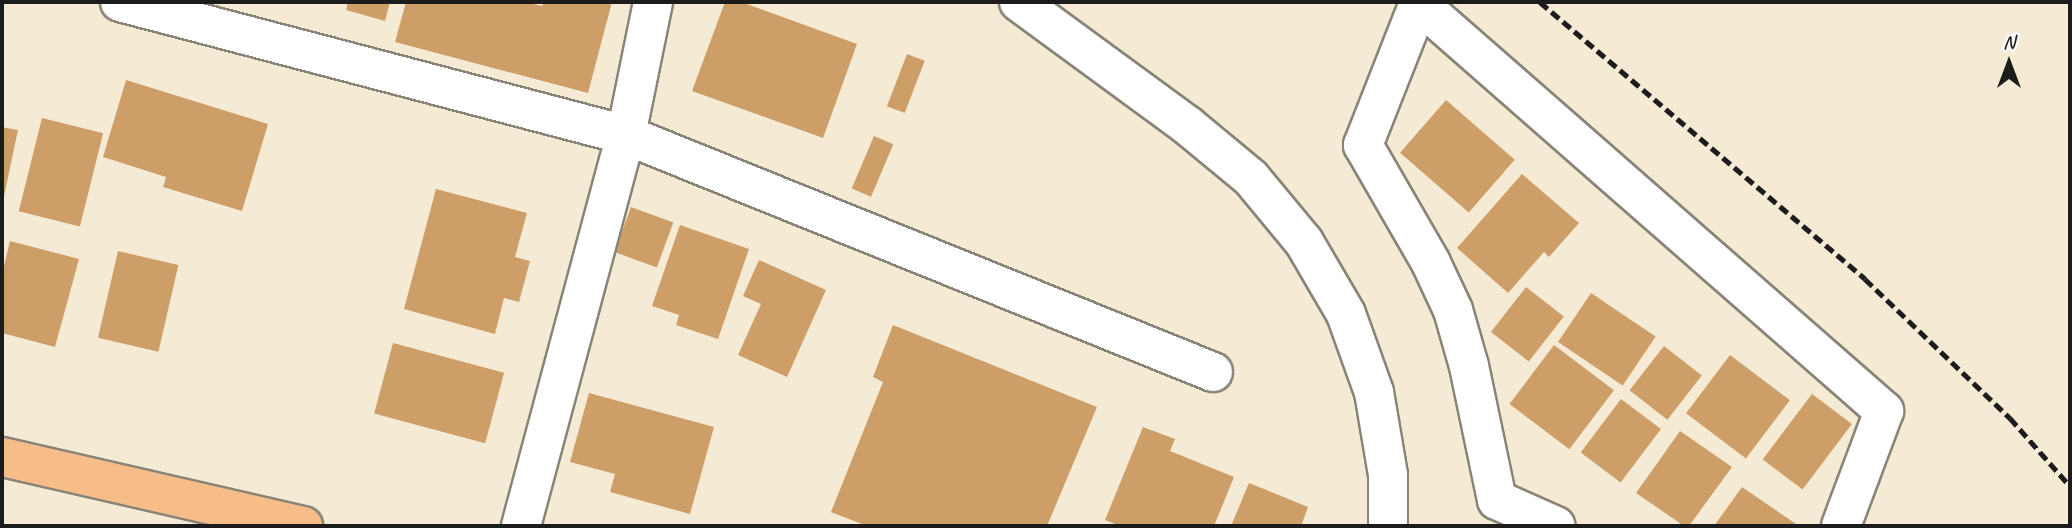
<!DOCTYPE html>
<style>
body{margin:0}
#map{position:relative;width:2072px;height:528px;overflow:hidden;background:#f5ebd5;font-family:Caveat,sans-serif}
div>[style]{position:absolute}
.building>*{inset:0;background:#ce9e68;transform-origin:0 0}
.roads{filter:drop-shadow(2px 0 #888478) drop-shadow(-2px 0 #888478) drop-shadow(0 2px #888478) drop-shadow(0 -2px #888478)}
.minor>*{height:38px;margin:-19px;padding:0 19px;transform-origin:19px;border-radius:19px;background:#fff}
.major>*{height:38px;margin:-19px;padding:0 19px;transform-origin:19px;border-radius:19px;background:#f7bd88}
.rail>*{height:5px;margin-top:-2.5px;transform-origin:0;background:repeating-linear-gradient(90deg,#1c1c1c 0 10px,transparent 0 15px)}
span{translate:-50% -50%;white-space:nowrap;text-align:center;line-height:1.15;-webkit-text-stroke:6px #fdfcf7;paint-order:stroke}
.frame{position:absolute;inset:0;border:4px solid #1c1c1c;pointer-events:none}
.north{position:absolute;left:1974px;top:28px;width:70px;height:70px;-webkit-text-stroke:5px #fdfcf7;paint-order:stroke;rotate:0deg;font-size:19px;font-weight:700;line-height:28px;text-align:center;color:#1c1c1c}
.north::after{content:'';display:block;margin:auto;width:24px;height:32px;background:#1c1c1c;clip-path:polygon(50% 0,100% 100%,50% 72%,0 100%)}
</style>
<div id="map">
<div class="building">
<i style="clip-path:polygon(348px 2px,390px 2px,385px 21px,346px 10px)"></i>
<i style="clip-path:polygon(406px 2px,525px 2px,542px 6px,544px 2px,612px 2px,588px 93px,395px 42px)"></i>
<i style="clip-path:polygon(725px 2px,741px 2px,857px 44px,823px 138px,692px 91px)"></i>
<i style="left:907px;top:54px;width:19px;height:56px;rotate:21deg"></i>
<i style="clip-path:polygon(126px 80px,268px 124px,242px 211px,163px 187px,166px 177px,103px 157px)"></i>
<i style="left:1446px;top:100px;width:91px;height:70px;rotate:41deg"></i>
<i style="left:42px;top:118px;width:63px;height:96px;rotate:14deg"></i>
<i style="clip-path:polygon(2px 127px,18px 130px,3px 201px,2px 201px)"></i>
<i style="left:874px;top:136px;width:21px;height:57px;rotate:23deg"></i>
<i style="clip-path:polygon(1522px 174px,1579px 223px,1549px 257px,1544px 252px,1508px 293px,1457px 248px)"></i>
<i style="clip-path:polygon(436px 189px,527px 213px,515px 257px,530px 261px,519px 302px,504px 298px,495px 334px,404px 309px)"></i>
<i style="left:631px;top:207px;width:45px;height:48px;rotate:20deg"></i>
<i style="clip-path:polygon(680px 225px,749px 249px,718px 339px,676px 325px,679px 315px,652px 306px)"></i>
<i style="clip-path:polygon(10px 241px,79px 259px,55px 347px,2px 333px,2px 274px)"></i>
<i style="left:118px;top:251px;width:62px;height:89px;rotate:13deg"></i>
<i style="clip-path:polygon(759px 260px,826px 290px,787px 377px,738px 355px,761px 304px,743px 296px)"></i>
<i style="left:1526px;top:287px;width:48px;height:57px;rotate:38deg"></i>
<i style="left:1591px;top:293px;width:78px;height:59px;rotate:34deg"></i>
<i style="clip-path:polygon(893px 325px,1097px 407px,1047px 526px,867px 526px,831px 512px,883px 382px,873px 377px)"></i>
<i style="left:393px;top:343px;width:115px;height:73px;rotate:15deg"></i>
<i style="left:1554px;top:345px;width:75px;height:74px;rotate:37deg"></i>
<i style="left:1664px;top:346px;width:48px;height:56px;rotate:38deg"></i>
<i style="left:1730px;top:355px;width:75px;height:73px;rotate:37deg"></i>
<i style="clip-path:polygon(589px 393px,714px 427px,690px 514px,610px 492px,615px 474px,570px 462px)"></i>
<i style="left:1812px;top:394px;width:50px;height:82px;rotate:37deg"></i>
<i style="left:1621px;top:399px;width:50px;height:67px;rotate:37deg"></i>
<i style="clip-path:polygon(1143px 427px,1175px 439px,1170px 451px,1234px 477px,1214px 526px,1120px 526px,1105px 520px)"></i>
<i style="clip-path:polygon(1680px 431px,1732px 467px,1689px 526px,1684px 526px,1636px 493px)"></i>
<i style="clip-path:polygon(1249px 483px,1308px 507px,1301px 526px,1231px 526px)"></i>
<i style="clip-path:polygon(1742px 487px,1799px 526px,1714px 526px)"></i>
</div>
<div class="roads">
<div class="minor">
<i style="left:120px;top:2px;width:523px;rotate:14.73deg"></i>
<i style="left:626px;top:135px;width:633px;rotate:21.99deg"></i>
<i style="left:1019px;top:2px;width:208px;rotate:36.2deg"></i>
<i style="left:1187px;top:125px;width:83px;rotate:39.6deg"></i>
<i style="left:1251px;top:178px;width:83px;rotate:50.4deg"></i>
<i style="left:1304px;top:242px;width:83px;rotate:59.7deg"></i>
<i style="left:1346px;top:314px;width:83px;rotate:70.3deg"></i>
<i style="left:1374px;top:392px;width:84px;rotate:80.4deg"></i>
<i style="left:1388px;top:475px;width:51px;rotate:90deg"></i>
<i style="left:1417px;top:2px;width:621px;rotate:41.21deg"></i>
<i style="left:1884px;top:411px;width:123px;rotate:110.5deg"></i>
<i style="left:1419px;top:3px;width:153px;rotate:111.5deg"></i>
<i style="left:1363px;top:145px;width:136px;rotate:60deg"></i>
<i style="left:1431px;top:263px;width:52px;rotate:64.9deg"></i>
<i style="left:1453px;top:310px;width:58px;rotate:74.1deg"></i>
<i style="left:1469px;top:366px;width:137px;rotate:78.2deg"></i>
<i style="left:1497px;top:500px;width:64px;rotate:23.8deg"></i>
<i style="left:521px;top:526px;width:405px;rotate:-75deg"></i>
<i style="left:626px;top:135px;width:136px;rotate:-78.5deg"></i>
</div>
<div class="major">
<i style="left:2px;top:457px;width:309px;rotate:12.9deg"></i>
</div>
</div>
<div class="rail">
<i style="left:1540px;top:2px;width:427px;rotate:40.4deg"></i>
<i style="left:1865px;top:279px;width:201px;rotate:43.8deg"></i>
<i style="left:2010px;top:418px;width:91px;rotate:48.6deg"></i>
</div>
<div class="frame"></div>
<div class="north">N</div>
</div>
